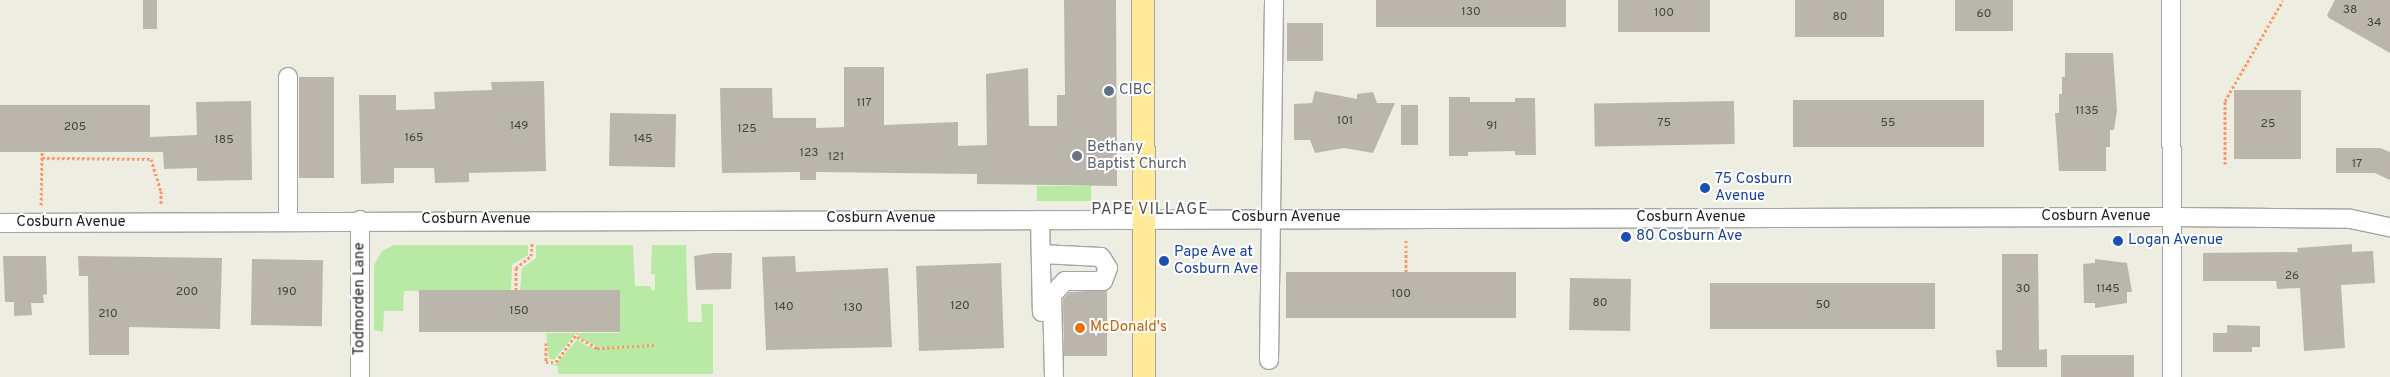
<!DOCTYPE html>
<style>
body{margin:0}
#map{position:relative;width:2390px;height:377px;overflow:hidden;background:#eeede2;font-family:Overpass,sans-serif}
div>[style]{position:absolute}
.grass>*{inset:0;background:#b8eaa6;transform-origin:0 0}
.building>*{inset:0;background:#bbb6ac;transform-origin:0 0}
.path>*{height:3px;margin-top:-1.5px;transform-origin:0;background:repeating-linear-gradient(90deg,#fd9865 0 2.5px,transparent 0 5px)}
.roads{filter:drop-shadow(1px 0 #a4a4a4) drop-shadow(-1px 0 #a4a4a4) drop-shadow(0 1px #a4a4a4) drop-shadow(0 -1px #a4a4a4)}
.minor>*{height:18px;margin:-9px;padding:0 9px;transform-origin:9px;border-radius:9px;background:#fff}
.major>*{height:22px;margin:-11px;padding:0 11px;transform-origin:11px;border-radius:11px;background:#feea98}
.dots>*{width:14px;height:14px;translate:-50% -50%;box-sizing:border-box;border:2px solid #fff;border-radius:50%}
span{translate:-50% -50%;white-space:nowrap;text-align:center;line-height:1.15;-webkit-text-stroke:4px #fff;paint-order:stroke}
.number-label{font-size:12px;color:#444341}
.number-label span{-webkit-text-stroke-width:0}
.service-label{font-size:15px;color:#4e5e75}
.left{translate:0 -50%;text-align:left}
.worship-label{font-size:15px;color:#5b616d}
.transit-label{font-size:15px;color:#164399}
.street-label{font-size:15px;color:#1d1d1d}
.food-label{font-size:15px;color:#c56008}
.neighbourhood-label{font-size:16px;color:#505050;letter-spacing:1px}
</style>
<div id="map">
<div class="grass">
<i style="left:1037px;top:186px;width:54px;height:15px"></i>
<i style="clip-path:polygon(394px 245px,528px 245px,528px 255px,512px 265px,511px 290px,404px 291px,403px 311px,384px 311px,383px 332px,374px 330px,374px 265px,382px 251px)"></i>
<i style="clip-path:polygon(536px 245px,633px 245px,635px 286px,650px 286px,651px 290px,655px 290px,655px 274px,651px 274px,652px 245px,686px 245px,688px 322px,702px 322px,701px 304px,713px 304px,713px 374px,558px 374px,558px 366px,549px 364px,556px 364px,577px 340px,587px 346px,597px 349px,655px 346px,601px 348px,578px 338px,579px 333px,619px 333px,619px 291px,520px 290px,522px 268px,536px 258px)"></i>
<i style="clip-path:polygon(546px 333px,576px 333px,554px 360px,549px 359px)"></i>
</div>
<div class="building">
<i style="left:143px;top:0;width:14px;height:29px"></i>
<i style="clip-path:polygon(1064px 0,1116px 0,1117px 186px,977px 184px,977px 174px,816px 172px,816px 180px,800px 180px,800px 172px,722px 173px,720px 88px,772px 88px,773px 118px,816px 118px,816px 128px,844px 127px,844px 67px,884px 67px,884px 125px,958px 122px,958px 146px,987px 145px,986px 74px,1028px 68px,1029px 126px,1057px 126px,1057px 95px,1065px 95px)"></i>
<i style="left:1376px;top:0;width:190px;height:27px"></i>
<i style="left:1618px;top:0;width:92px;height:32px"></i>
<i style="left:1795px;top:0;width:89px;height:37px"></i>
<i style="left:1955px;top:0;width:58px;height:31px"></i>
<i style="clip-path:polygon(2335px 0,2390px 0,2390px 53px,2329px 18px,2327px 15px)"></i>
<i style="left:1287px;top:23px;width:36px;height:38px"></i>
<i style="clip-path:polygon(2065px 53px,2113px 53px,2117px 111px,2114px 130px,2110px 130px,2110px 147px,2106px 147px,2106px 171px,2059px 171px,2055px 113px,2059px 113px,2059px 94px,2062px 94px,2062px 77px,2065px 77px)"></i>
<i style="left:299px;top:77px;width:35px;height:101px"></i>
<i style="clip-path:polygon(544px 81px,546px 171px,469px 173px,469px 182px,435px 183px,434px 168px,394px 168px,394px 183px,361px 184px,359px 95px,396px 95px,396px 110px,435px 109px,434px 92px,492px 90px,491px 82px)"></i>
<i style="left:2234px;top:90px;width:67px;height:69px"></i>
<i style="clip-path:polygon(1315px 91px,1357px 99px,1357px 94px,1373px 92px,1377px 103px,1395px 103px,1373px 153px,1344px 148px,1315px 153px,1310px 140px,1294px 140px,1294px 104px,1312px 103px)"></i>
<i style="clip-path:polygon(1449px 97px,1470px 97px,1470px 102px,1515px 102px,1515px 98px,1535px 98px,1536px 155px,1515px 155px,1515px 151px,1468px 152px,1468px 156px,1449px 156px)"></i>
<i style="left:1793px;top:100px;width:191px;height:47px"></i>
<i style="clip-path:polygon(251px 101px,252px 180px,197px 181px,197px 168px,164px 169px,163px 152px,0 152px,0 105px,150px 105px,150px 137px,197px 135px,196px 102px)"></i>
<i style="left:1734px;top:101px;width:43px;height:140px;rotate:89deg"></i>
<i style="left:1401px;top:105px;width:17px;height:40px"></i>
<i style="left:610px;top:113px;width:66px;height:53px;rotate:1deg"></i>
<i style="clip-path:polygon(2336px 148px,2380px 148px,2390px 152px,2390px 180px,2375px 173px,2336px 173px)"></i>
<i style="clip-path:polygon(2352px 244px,2352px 252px,2373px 251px,2375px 283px,2341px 285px,2345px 348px,2304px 351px,2300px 288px,2277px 289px,2276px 281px,2203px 281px,2203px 253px,2298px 252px,2297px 248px)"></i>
<i style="clip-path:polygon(713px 253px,732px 253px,731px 289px,696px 290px,694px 256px)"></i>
<i style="clip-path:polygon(2002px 254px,2038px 254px,2039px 350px,2047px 349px,2047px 367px,1997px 367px,1996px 350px,2002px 350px)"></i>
<i style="clip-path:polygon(3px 256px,46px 256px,47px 294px,43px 295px,44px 303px,31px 303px,32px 315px,14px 316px,14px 302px,5px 302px)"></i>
<i style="clip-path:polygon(78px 256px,222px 258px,220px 329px,129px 327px,129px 355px,89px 355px,88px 276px,79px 276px)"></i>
<i style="clip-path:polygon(795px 256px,796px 272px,888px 268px,892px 347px,766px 350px,762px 257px)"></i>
<i style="left:252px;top:259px;width:71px;height:66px;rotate:1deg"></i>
<i style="clip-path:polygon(2095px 259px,2127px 263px,2132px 292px,2127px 292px,2127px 303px,2095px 308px,2095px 303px,2084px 303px,2083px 264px,2095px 263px)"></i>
<i style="left:1001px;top:263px;width:85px;height:85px;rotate:88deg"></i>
<i style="left:1286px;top:272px;width:230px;height:46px"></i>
<i style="left:1570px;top:278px;width:61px;height:52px;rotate:1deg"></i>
<i style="left:1710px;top:283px;width:225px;height:46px"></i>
<i style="left:419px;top:290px;width:201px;height:42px"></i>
<i style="clip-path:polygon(1107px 290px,1107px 356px,1064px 356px,1063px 299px,1070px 292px)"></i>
<i style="clip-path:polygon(2227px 325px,2260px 326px,2260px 347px,2252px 347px,2252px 352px,2213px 352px,2213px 333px,2227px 333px)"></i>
<i style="left:2061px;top:355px;width:73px;height:22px"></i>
</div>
<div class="path">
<i style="left:42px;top:158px;width:109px;rotate:0.5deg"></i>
<i style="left:151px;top:159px;width:34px;rotate:73deg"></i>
<i style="left:161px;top:191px;width:14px;rotate:90deg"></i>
<i style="left:2225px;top:164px;width:63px;rotate:-90deg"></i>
<i style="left:2225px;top:101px;width:116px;rotate:-60.1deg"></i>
<i style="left:41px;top:205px;width:53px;rotate:-88.9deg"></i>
<i style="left:1406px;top:240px;width:32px;rotate:90deg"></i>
<i style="left:516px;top:290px;width:22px;rotate:-90deg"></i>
<i style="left:516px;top:268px;width:19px;rotate:-39deg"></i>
<i style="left:531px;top:256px;width:13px;rotate:-86deg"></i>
<i style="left:577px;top:337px;width:23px;rotate:29deg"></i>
<i style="left:597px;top:348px;width:58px;rotate:-3deg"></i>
<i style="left:546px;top:343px;width:19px;rotate:90deg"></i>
<i style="left:546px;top:362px;width:10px"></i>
<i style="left:556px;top:362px;width:36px;rotate:-54deg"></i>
</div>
<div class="roads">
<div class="minor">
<i style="left:2171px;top:0;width:377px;rotate:89.8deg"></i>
<i style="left:288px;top:77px;width:144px;rotate:90deg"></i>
<i style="left:360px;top:220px;width:157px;rotate:90deg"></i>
<i style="left:1040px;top:220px;width:92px;rotate:88.8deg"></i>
<i style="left:0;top:223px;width:2172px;rotate:-0.16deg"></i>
<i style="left:2172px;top:217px;width:179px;rotate:0.6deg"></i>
<i style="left:2351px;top:219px;width:40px;rotate:12deg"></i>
<i style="left:1041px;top:254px;width:60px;rotate:2.9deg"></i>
<i style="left:1101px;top:257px;width:13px;rotate:58deg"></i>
<i style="left:1108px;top:268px;width:14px;rotate:111deg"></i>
<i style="left:1103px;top:281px;width:38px;rotate:180deg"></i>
<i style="left:1065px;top:281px;width:19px;rotate:133deg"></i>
<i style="left:1052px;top:295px;width:82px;rotate:88.6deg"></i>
<i style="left:1269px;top:360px;width:360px;rotate:-89.2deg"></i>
</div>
<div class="major">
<i style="left:1143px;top:0;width:377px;rotate:89.8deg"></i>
</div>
</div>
<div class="dots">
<i style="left:1109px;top:91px;background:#5c6f8a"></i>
<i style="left:1077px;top:156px;background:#6b7280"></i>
<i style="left:1705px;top:188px;background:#1a4fb4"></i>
<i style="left:1626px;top:237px;background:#1a4fb4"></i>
<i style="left:2118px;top:241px;background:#1a4fb4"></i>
<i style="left:1164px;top:261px;background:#1a4fb4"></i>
<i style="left:1080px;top:328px;background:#e8710a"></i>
</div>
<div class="number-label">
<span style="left:2350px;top:11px">38</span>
<span style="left:1471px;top:13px">130</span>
<span style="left:1664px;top:14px">100</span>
<span style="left:1984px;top:15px">60</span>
<span style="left:1840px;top:18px">80</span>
<span style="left:2374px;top:24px">34</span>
<span style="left:864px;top:104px">117</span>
<span style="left:2087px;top:112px">1135</span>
<span style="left:1345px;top:122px">101</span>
<span style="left:1664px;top:124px">75</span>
<span style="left:1888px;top:124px">55</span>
<span style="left:2268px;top:125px">25</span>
<span style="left:519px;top:127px">149</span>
<span style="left:1492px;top:127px">91</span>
<span style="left:75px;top:128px">205</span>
<span style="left:747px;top:130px">125</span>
<span style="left:414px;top:139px">165</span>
<span style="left:643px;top:140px">145</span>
<span style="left:224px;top:141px">185</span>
<span style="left:809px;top:154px">123</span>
<span style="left:836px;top:158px">121</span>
<span style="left:2357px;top:165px">17</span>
<span style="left:2292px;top:277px">26</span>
<span style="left:2023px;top:290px">30</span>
<span style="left:2108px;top:290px">1145</span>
<span style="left:187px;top:293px">200</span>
<span style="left:287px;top:293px">190</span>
<span style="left:1401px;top:295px">100</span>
<span style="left:1600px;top:304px">80</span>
<span style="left:1823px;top:306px">50</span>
<span style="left:960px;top:307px">120</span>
<span style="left:784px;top:308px">140</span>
<span style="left:853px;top:309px">130</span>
<span style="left:519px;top:312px">150</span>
<span style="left:108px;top:315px">210</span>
</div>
<div class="service-label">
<span class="left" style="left:1119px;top:91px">CIBC</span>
</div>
<div class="worship-label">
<span class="left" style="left:1087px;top:156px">Bethany<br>Baptist Church</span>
</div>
<div class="transit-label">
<span class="left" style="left:1715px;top:188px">75 Cosburn<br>Avenue</span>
<span class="left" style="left:1636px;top:237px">80 Cosburn Ave</span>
<span class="left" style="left:2128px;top:241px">Logan Avenue</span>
<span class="left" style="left:1174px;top:261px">Pape Ave at<br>Cosburn Ave</span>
</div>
<div class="street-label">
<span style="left:2096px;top:217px">Cosburn Avenue</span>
<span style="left:1286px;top:218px">Cosburn Avenue</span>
<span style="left:1691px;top:218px">Cosburn Avenue</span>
<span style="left:881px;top:219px">Cosburn Avenue</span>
<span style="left:476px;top:220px">Cosburn Avenue</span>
<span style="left:71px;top:223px">Cosburn Avenue</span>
<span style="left:360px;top:299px;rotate:-90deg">Todmorden Lane</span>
</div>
<div class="food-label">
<span class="left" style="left:1090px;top:328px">McDonald's</span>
</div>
<div class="neighbourhood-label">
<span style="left:1150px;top:210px">PAPE VILLAGE</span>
</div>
</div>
